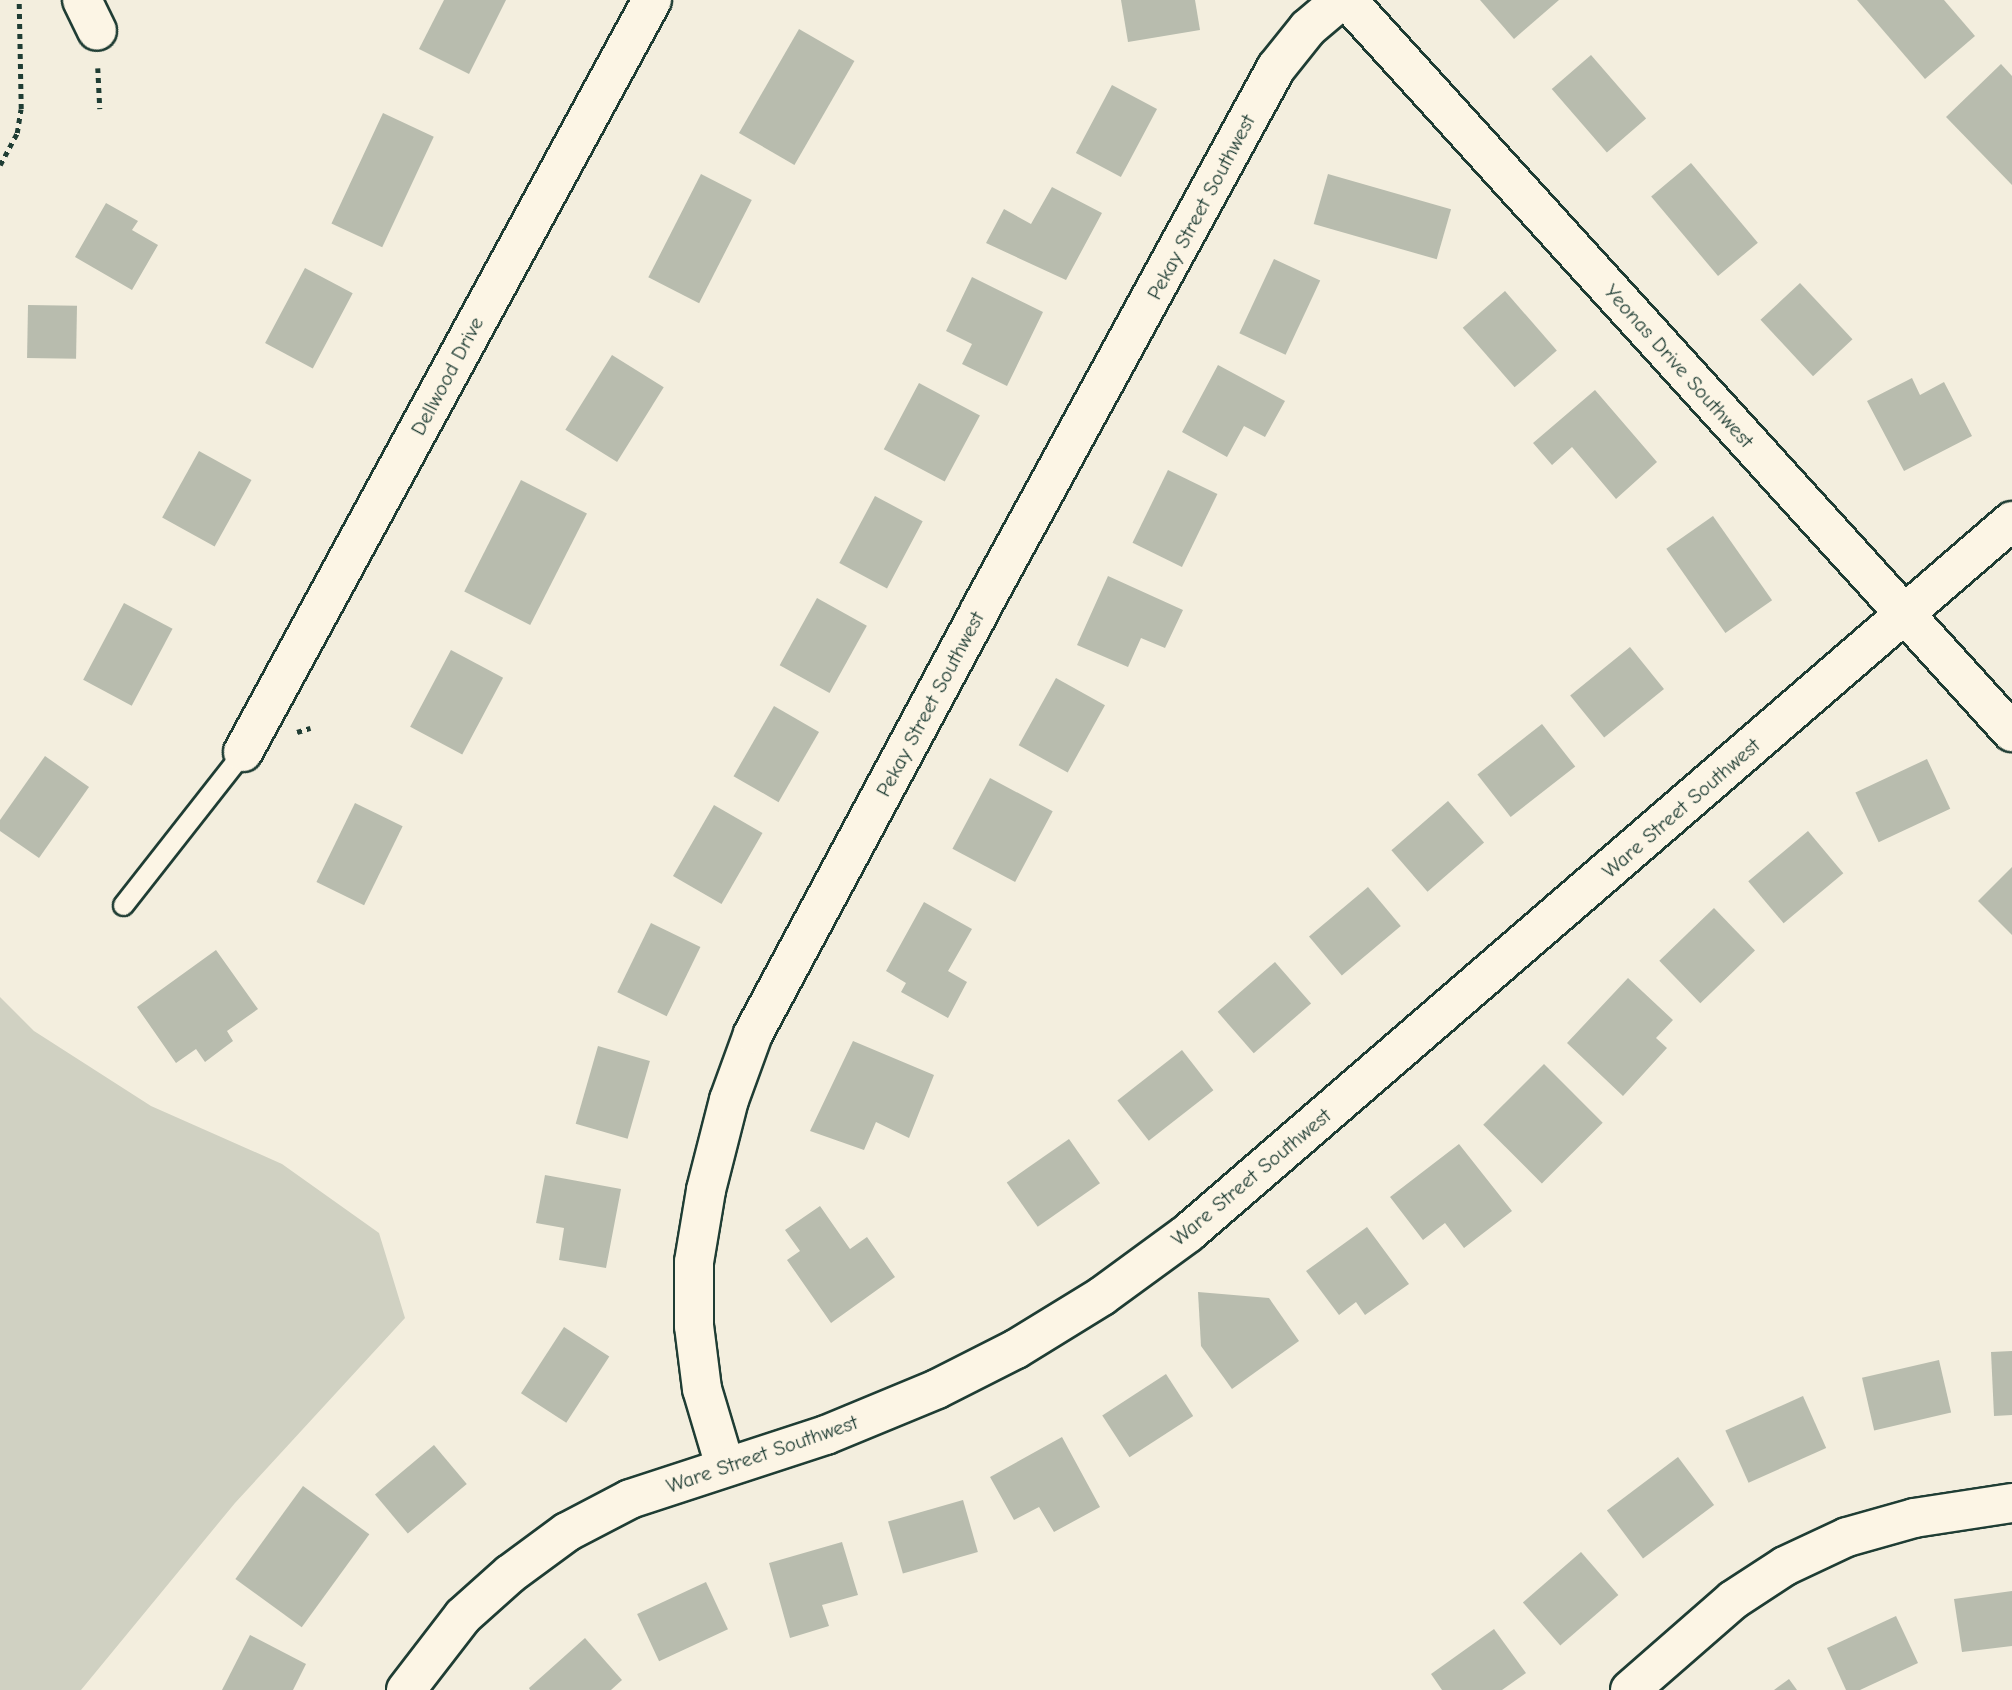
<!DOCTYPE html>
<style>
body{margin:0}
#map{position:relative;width:2012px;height:1690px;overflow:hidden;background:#f3eede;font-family:"Comic Neue",sans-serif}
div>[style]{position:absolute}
.green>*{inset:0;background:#d0d1c2}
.building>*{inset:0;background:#b8bcae;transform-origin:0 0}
.path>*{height:4.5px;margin-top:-2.25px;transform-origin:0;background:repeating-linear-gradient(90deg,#1f3d34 0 5px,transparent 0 10px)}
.roads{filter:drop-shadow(2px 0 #1f3d34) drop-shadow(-2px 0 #1f3d34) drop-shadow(0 2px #1f3d34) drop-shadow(0 -2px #1f3d34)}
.service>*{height:19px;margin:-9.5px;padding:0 9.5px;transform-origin:9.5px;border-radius:9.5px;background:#fcf5e5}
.minor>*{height:38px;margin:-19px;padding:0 19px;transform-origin:19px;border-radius:19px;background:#fcf5e5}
span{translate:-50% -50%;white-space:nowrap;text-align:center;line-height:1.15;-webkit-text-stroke:5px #fcf5e5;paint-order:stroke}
.street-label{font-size:21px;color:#1f3d34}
</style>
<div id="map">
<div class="green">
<i style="clip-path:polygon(0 997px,34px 1031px,151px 1106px,282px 1164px,379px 1233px,405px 1318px,235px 1503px,81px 1690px,0 1690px)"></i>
</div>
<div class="building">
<i style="clip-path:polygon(444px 0,506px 0,469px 74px,419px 49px)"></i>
<i style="clip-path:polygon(1121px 0,1195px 0,1200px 30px,1128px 42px)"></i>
<i style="clip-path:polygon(1480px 0,1559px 0,1514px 39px)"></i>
<i style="clip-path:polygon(1857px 0,1944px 0,1975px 36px,1925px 79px)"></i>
<i style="left:799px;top:29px;width:64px;height:120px;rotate:30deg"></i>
<i style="left:1591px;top:55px;width:84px;height:52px;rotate:49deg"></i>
<i style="clip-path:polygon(2001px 64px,2012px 76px,2012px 185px,1946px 117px)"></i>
<i style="left:1112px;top:85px;width:51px;height:77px;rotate:28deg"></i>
<i style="left:383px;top:113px;width:56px;height:122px;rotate:25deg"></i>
<i style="left:1691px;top:163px;width:104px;height:52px;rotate:50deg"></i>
<i style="left:701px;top:174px;width:57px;height:116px;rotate:27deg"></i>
<i style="left:1328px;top:174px;width:128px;height:52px;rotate:16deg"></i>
<i style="clip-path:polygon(1052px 187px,1102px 213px,1066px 280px,986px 243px,1004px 209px,1031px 224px)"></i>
<i style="clip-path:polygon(106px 203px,138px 221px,132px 230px,158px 245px,132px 290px,75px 257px)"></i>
<i style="left:1274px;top:259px;width:51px;height:82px;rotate:25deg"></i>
<i style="left:305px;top:268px;width:54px;height:85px;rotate:28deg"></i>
<i style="clip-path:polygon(972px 277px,1043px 312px,1007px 386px,962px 364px,972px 344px,946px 331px)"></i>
<i style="left:1800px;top:283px;width:77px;height:54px;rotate:47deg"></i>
<i style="left:1505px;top:291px;width:79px;height:56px;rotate:49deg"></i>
<i style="left:28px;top:305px;width:49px;height:53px;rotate:1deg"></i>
<i style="left:612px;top:355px;width:61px;height:88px;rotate:32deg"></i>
<i style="clip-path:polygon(1218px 365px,1285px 401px,1265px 437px,1244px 426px,1227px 457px,1182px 432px)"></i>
<i style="clip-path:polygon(1912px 378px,1920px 395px,1944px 382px,1972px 436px,1904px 471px,1867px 401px)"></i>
<i style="left:919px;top:383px;width:69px;height:75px;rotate:28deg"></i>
<i style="clip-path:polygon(1595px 390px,1657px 462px,1616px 499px,1572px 447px,1552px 465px,1533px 443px)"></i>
<i style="left:199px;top:451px;width:60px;height:76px;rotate:29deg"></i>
<i style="left:1168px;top:470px;width:55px;height:81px;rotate:26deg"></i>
<i style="left:521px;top:480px;width:74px;height:125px;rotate:27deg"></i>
<i style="left:875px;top:496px;width:54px;height:76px;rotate:28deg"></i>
<i style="left:1713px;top:516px;width:103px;height:57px;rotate:55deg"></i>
<i style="clip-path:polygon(1108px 576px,1183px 610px,1165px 648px,1141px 638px,1128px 667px,1077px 645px)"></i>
<i style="left:817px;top:598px;width:57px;height:77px;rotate:29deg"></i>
<i style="left:124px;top:603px;width:55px;height:87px;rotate:28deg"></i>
<i style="left:1630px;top:647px;width:54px;height:77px;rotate:51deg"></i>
<i style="left:451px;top:650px;width:59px;height:87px;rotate:28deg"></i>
<i style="left:1056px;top:678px;width:56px;height:77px;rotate:29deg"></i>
<i style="left:774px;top:706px;width:52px;height:81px;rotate:30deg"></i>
<i style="left:1542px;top:724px;width:54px;height:82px;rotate:52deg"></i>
<i style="clip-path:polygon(45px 756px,89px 787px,39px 858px,0 831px,0 820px)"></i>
<i style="left:1927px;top:759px;width:55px;height:79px;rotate:65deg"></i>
<i style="left:990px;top:778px;width:71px;height:80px;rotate:28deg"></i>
<i style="left:1448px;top:801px;width:55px;height:75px;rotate:49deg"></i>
<i style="left:355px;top:803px;width:53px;height:88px;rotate:26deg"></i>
<i style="left:714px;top:805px;width:56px;height:82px;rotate:30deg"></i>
<i style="left:1808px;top:831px;width:55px;height:78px;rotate:50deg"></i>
<i style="clip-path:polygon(2012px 867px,2012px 935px,1978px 901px)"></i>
<i style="left:1368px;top:887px;width:51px;height:77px;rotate:50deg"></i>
<i style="clip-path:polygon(924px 902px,972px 929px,948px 971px,967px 982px,948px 1018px,901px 992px,906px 983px,886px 971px)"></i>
<i style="left:1714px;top:908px;width:59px;height:76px;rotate:46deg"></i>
<i style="left:651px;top:923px;width:55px;height:77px;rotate:26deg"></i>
<i style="clip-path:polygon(216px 950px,258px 1009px,227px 1031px,233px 1041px,205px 1062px,196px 1049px,176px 1063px,137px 1007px)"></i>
<i style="left:1275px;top:962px;width:55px;height:76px;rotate:49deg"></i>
<i style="clip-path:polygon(1628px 978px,1673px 1020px,1656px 1038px,1667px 1048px,1623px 1096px,1567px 1043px)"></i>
<i style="clip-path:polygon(853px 1041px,934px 1075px,909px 1138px,876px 1122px,864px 1150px,810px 1131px)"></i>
<i style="left:598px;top:1046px;width:54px;height:81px;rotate:16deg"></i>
<i style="left:1182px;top:1050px;width:51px;height:82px;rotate:52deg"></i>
<i style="left:1544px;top:1064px;width:83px;height:86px;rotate:45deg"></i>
<i style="left:1069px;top:1139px;width:54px;height:76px;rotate:55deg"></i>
<i style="clip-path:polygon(1459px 1144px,1512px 1211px,1464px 1248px,1445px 1223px,1423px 1240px,1390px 1197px)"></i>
<i style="clip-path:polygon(545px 1175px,621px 1189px,606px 1268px,559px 1260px,564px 1228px,536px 1223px)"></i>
<i style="clip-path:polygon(820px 1206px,850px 1249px,867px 1237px,895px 1277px,831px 1323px,787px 1260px,800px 1251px,785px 1230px)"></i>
<i style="clip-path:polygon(1367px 1227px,1409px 1284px,1365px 1315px,1356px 1302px,1339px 1315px,1306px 1271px)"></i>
<i style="clip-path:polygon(1198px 1292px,1269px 1298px,1299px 1341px,1232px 1389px,1201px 1346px)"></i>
<i style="left:564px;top:1327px;width:54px;height:79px;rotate:33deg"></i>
<i style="clip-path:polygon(2012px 1351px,2012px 1415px,1994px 1416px,1991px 1352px)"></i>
<i style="left:1939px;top:1360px;width:54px;height:79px;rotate:77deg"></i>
<i style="left:1166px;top:1374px;width:50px;height:76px;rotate:57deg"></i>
<i style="left:1803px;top:1396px;width:57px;height:85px;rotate:66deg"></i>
<i style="clip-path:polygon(1062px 1437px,1100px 1507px,1054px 1532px,1039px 1507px,1014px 1520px,990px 1477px)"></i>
<i style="left:434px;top:1445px;width:51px;height:77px;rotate:50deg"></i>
<i style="left:1678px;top:1457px;width:60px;height:89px;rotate:53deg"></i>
<i style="left:303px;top:1486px;width:82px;height:115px;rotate:36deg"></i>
<i style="left:963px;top:1500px;width:54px;height:78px;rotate:74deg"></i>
<i style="clip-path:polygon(842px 1542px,858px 1595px,822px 1605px,829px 1626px,790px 1638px,769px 1563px)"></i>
<i style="left:1581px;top:1552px;width:57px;height:77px;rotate:49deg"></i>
<i style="left:706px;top:1582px;width:52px;height:76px;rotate:65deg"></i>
<i style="clip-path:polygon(2012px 1591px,2012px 1646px,1962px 1652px,1954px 1599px)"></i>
<i style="clip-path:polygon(1896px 1616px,1918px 1663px,1860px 1690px,1846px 1690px,1827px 1648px)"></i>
<i style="clip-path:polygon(1494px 1629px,1526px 1673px,1502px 1690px,1442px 1690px,1431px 1674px)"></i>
<i style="clip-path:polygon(250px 1635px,306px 1664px,293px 1690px,222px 1690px)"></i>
<i style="clip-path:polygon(585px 1638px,622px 1680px,611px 1690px,530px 1690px,529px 1688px)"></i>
<i style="clip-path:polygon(1789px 1679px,1797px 1690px,1774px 1690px)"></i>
</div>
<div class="path">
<i style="left:98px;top:68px;width:41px;rotate:87.2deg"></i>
<i style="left:0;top:165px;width:36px;rotate:-62deg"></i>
<i style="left:17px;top:133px;width:24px;rotate:-81deg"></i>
<i style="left:21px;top:109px;width:109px;rotate:-91.1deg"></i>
<i style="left:297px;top:732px;width:14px;rotate:-17deg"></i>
</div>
<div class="roads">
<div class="service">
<i style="left:123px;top:905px;width:194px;rotate:-51.9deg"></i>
</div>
<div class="minor">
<i style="left:82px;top:0;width:34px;rotate:64deg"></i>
<i style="left:1347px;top:0;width:989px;rotate:47.75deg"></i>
<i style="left:243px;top:752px;width:856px;rotate:-61.46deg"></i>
<i style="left:725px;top:1466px;width:80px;rotate:-106.6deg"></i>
<i style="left:702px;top:1389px;width:64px;rotate:-97.2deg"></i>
<i style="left:694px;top:1326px;width:64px;rotate:-90deg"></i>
<i style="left:694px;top:1262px;width:73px;rotate:-80.5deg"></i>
<i style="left:706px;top:1190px;width:93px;rotate:-75.7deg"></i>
<i style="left:729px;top:1100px;width:70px;rotate:-70deg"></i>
<i style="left:753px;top:1034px;width:481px;rotate:-61.8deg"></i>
<i style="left:980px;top:610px;width:618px;rotate:-61.36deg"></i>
<i style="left:1276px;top:68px;width:51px;rotate:-51.3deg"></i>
<i style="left:1308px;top:28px;width:43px;rotate:-40.3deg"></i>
<i style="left:406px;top:1690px;width:93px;rotate:-52.4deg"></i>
<i style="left:463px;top:1616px;width:63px;rotate:-41.8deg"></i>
<i style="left:510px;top:1574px;width:71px;rotate:-36.4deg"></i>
<i style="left:567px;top:1532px;width:71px;rotate:-27.6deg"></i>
<i style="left:630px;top:1499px;width:206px;rotate:-18.1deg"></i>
<i style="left:826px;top:1435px;width:120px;rotate:-22.5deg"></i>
<i style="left:937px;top:1389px;width:89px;rotate:-26.9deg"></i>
<i style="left:1016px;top:1349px;width:101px;rotate:-31.6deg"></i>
<i style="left:1102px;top:1296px;width:107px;rotate:-36.2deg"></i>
<i style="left:1188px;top:1233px;width:1089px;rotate:-40.83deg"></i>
<i style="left:1630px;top:1690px;width:137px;rotate:-41.1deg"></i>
<i style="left:1733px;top:1600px;width:62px;rotate:-33.2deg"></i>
<i style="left:1785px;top:1566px;width:68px;rotate:-25.1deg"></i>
<i style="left:1847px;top:1537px;width:70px;rotate:-15.8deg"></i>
<i style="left:1914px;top:1518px;width:99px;rotate:-8.7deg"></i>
</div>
</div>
<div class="street-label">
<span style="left:1201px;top:207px;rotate:-62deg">Pekay Street Southwest</span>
<span style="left:1679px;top:366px;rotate:48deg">Yeonas Drive Southwest</span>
<span style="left:447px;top:376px;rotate:-62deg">Dellwood Drive</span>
<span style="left:930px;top:704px;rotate:-62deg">Pekay Street Southwest</span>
<span style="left:1681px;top:808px;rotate:-41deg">Ware Street Southwest</span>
<span style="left:1251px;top:1177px;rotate:-40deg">Ware Street Southwest</span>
<span style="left:762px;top:1454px;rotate:-19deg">Ware Street Southwest</span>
</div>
</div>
